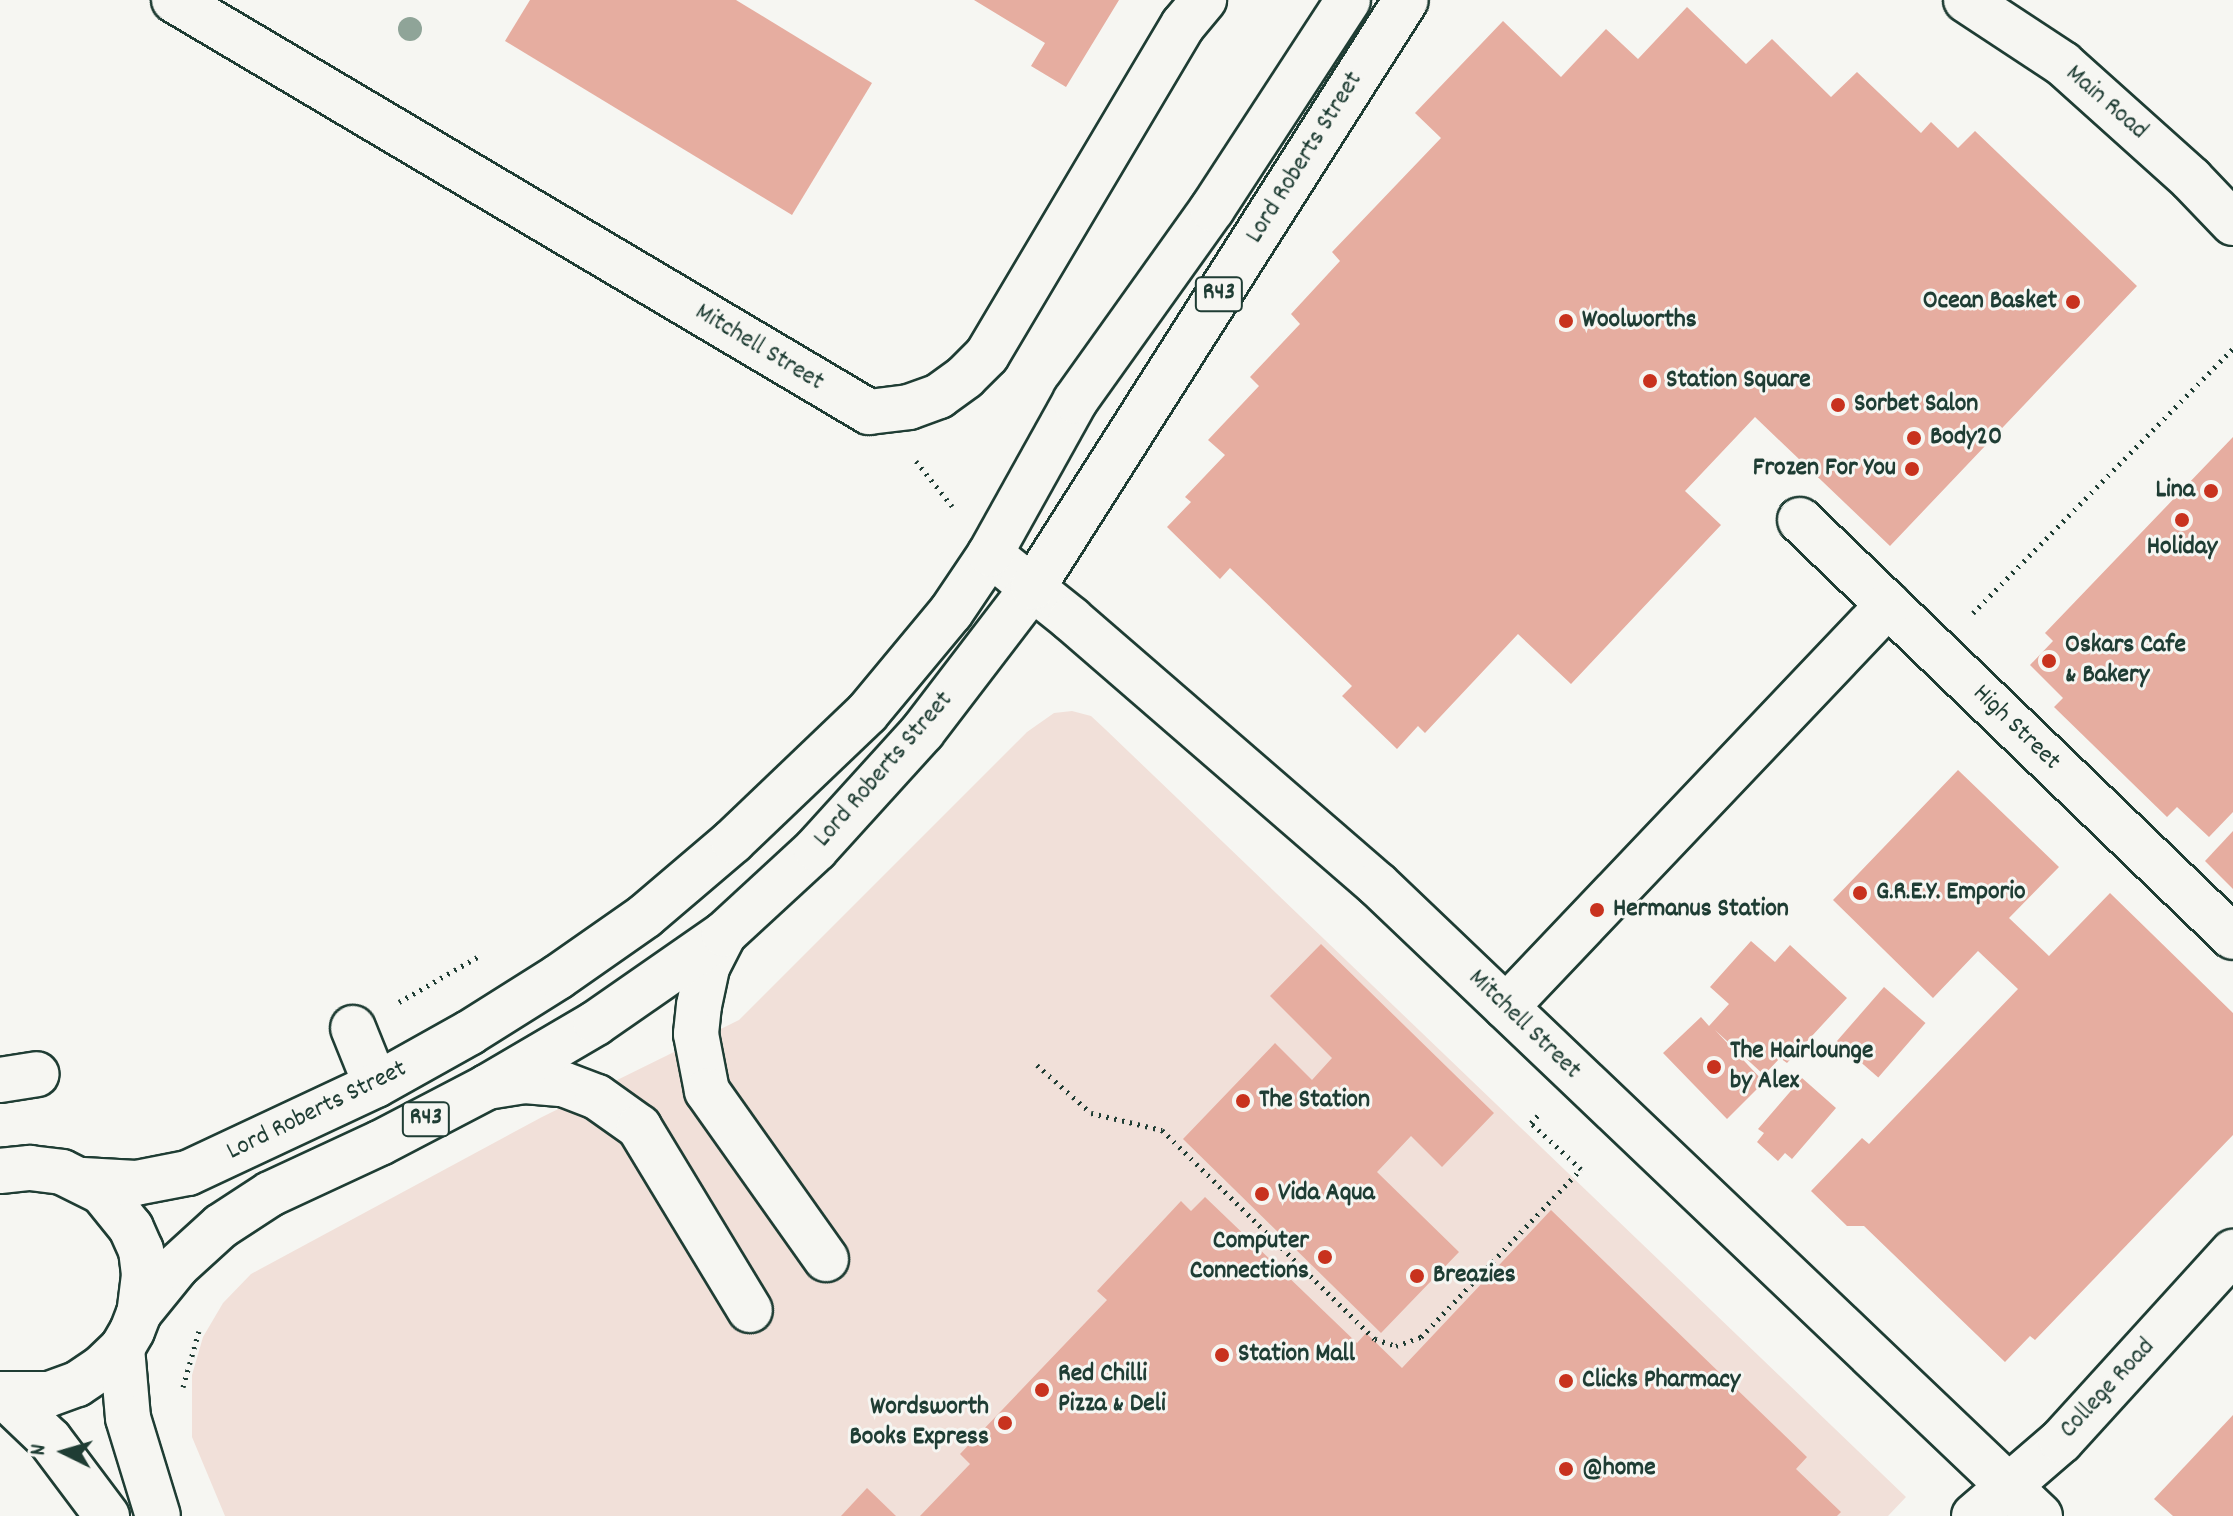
<!DOCTYPE html>
<style>
body{margin:0}
#map{position:relative;width:2233px;height:1516px;overflow:hidden;background:#f6f6f2;font-family:Dekko,sans-serif}
div>[style]{position:absolute}
.built>*{inset:0;background:#f1e0d9}
.building>*{inset:0;background:#e6ada0;transform-origin:0 0}
.path>*{height:5px;margin-top:-2.5px;transform-origin:0;background:repeating-linear-gradient(90deg,#1f3d34 0 2px,transparent 0 8px)}
.roads{filter:drop-shadow(2px 0 #1f3d34) drop-shadow(-2px 0 #1f3d34) drop-shadow(0 2px #1f3d34) drop-shadow(0 -2px #1f3d34)}
.minor>*{height:44px;margin:-22px;padding:0 22px;transform-origin:22px;border-radius:22px;background:#f6f6f2}
.major>*{height:44px;margin:-22px;padding:0 22px;transform-origin:22px;border-radius:22px;background:#f6f6f2}
.trees>*{width:24px;height:24px;margin:-12px;border-radius:50%;background:#8fa498}
.dots>*{width:22px;height:22px;translate:-50% -50%;box-sizing:border-box;border:4px solid #f6f6f2;border-radius:50%}
span{translate:-50% -50%;white-space:nowrap;text-align:center;line-height:1.15;-webkit-text-stroke:6px #f6f6f2;paint-order:stroke}
.shield-label span{padding:2px 6px;background:#f6f6f2;border:2px solid;border-radius:6px;-webkit-text-stroke-width:0}
.shield-label{font-size:24px;color:#1f3d34;font-weight:700}
.street-label{font-size:26px;color:#1f3d34}
.poi-label{font-size:26px;color:#1f3d34;font-weight:700}
.right{translate:-100% -50%;text-align:right}
.left{translate:0 -50%;text-align:left}
.north{position:absolute;left:24px;top:1412px;width:80px;height:80px;-webkit-text-stroke:6px #f6f6f2;paint-order:stroke;rotate:275deg;font-size:22px;font-weight:700;line-height:32px;text-align:center;color:#1f3d34}
.north::after{content:'';display:block;margin:auto;width:28px;height:36px;background:#1f3d34;clip-path:polygon(50% 0,100% 100%,50% 72%,0 100%)}
</style>
<div id="map">
<div class="built">
<i style="clip-path:polygon(1072px 711px,1091px 716px,1105px 729px,1906px 1497px,1888px 1516px,225px 1516px,192px 1437px,192px 1375px,203px 1337px,223px 1303px,251px 1274px,542px 1117px,739px 1020px,1027px 732px,1054px 713px)"></i>
</div>
<div class="building">
<i style="clip-path:polygon(530px 0,736px 0,872px 83px,792px 215px,505px 41px)"></i>
<i style="clip-path:polygon(974px 0,1119px 0,1066px 87px,1031px 66px,1045px 43px)"></i>
<i style="clip-path:polygon(1687px 7px,1746px 64px,1772px 39px,1831px 97px,1857px 72px,1921px 133px,1931px 122px,1958px 148px,1975px 131px,2137px 286px,1890px 546px,1755px 417px,1685px 491px,1721px 525px,1571px 684px,1518px 634px,1425px 733px,1418px 726px,1397px 749px,1342px 696px,1352px 686px,1230px 568px,1220px 579px,1167px 527px,1191px 502px,1185px 497px,1225px 455px,1208px 440px,1259px 386px,1250px 377px,1300px 324px,1291px 314px,1340px 261px,1332px 252px,1441px 138px,1415px 113px,1503px 21px,1561px 77px,1606px 29px,1638px 59px)"></i>
<i style="clip-path:polygon(2233px 437px,2233px 812px,2209px 837px,2177px 807px,2167px 817px,2054px 707px,2063px 698px,2030px 665px,2053px 641px,2045px 633px)"></i>
<i style="clip-path:polygon(1958px 770px,2059px 867px,2009px 918px,2049px 956px,2110px 893px,2233px 1013px,2233px 1135px,2035px 1340px,2030px 1336px,2005px 1362px,1864px 1226px,1847px 1226px,1811px 1191px,1862px 1138px,1869px 1144px,2018px 989px,1978px 951px,1933px 998px,1833px 900px)"></i>
<i style="clip-path:polygon(2233px 831px,2233px 889px,2205px 861px)"></i>
<i style="clip-path:polygon(1751px 941px,1775px 962px,1790px 945px,1847px 998px,1787px 1063px,1780px 1058px,1764px 1075px,1715px 1030px,1764px 1082px,1727px 1119px,1663px 1053px,1701px 1017px,1709px 1026px,1729px 1004px,1710px 987px)"></i>
<i style="clip-path:polygon(1321px 944px,1494px 1113px,1442px 1167px,1411px 1136px,1377px 1172px,1459px 1252px,1381px 1333px,1183px 1139px,1275px 1043px,1312px 1080px,1332px 1058px,1270px 996px)"></i>
<i style="left:1884px;top:987px;width:55px;height:72px;rotate:41deg"></i>
<i style="clip-path:polygon(1802px 1078px,1836px 1108px,1792px 1159px,1785px 1153px,1778px 1161px,1757px 1142px,1764px 1133px,1758px 1129px)"></i>
<i style="clip-path:polygon(1205px 1197px,1357px 1343px,1366px 1333px,1402px 1368px,1551px 1210px,1807px 1457px,1796px 1469px,1841px 1512px,1837px 1516px,920px 1516px,970px 1464px,960px 1454px,1107px 1300px,1097px 1291px,1181px 1201px,1191px 1211px)"></i>
<i style="clip-path:polygon(2233px 1415px,2233px 1516px,2173px 1516px,2154px 1499px)"></i>
<i style="clip-path:polygon(867px 1488px,896px 1516px,841px 1516px)"></i>
</div>
<div class="path">
<i style="left:916px;top:461px;width:58px;rotate:51.3deg"></i>
<i style="left:1973px;top:613px;width:371px;rotate:-45.5deg"></i>
<i style="left:399px;top:1002px;width:95px;rotate:-29.8deg"></i>
<i style="left:1037px;top:1065px;width:72px;rotate:41.6deg"></i>
<i style="left:1091px;top:1113px;width:73px;rotate:13.5deg"></i>
<i style="left:1162px;top:1130px;width:298px;rotate:44.5deg"></i>
<i style="left:1375px;top:1339px;width:22px;rotate:18deg"></i>
<i style="left:1396px;top:1346px;width:27px;rotate:-20deg"></i>
<i style="left:1421px;top:1337px;width:232px;rotate:-46.4deg"></i>
<i style="left:1581px;top:1169px;width:68px;rotate:-137.4deg"></i>
<i style="left:1531px;top:1123px;width:13px;rotate:-48deg"></i>
<i style="left:183px;top:1387px;width:58px;rotate:-74.1deg"></i>
</div>
<div class="roads">
<div class="minor">
<i style="left:174px;top:0;width:808px;rotate:30.66deg"></i>
<i style="left:869px;top:412px;width:40px;rotate:-7.1deg"></i>
<i style="left:909px;top:407px;width:32px;rotate:-20deg"></i>
<i style="left:939px;top:396px;width:32px;rotate:-36deg"></i>
<i style="left:965px;top:377px;width:31px;rotate:-45deg"></i>
<i style="left:987px;top:355px;width:384px;rotate:-59.3deg"></i>
<i style="left:1183px;top:25px;width:33px;rotate:-50deg"></i>
<i style="left:1800px;top:520px;width:601px;rotate:43.92deg"></i>
<i style="left:990px;top:554px;width:104px;rotate:38.7deg"></i>
<i style="left:1071px;top:619px;width:405px;rotate:40.9deg"></i>
<i style="left:1377px;top:884px;width:916px;rotate:43.63deg"></i>
<i style="left:724px;top:934px;width:38px;rotate:117deg"></i>
<i style="left:707px;top:968px;width:38px;rotate:102deg"></i>
<i style="left:699px;top:1005px;width:29px;rotate:96deg"></i>
<i style="left:696px;top:1034px;width:58px;rotate:79.1deg"></i>
<i style="left:707px;top:1091px;width:206px;rotate:54.7deg"></i>
<i style="left:1506px;top:1007px;width:555px;rotate:-46.46deg"></i>
<i style="left:353px;top:1028px;width:61px;rotate:68deg"></i>
<i style="left:0;top:1080px;width:37px;rotate:-9deg"></i>
<i style="left:487px;top:1087px;width:38px;rotate:-9deg"></i>
<i style="left:525px;top:1081px;width:38px;rotate:5deg"></i>
<i style="left:563px;top:1084px;width:36px;rotate:21deg"></i>
<i style="left:597px;top:1097px;width:52px;rotate:35.5deg"></i>
<i style="left:639px;top:1127px;width:214px;rotate:58.8deg"></i>
<i style="left:1974px;top:1516px;width:115px;rotate:-40.8deg"></i>
<i style="left:2061px;top:1441px;width:256px;rotate:-47.7deg"></i>
</div>
<div class="major">
<i style="left:1966px;top:0;width:116px;rotate:33.4deg"></i>
<i style="left:2063px;top:64px;width:172px;rotate:41.9deg"></i>
<i style="left:2191px;top:179px;width:61px;rotate:46.3deg"></i>
<i style="left:0;top:1171px;width:30px;rotate:-6deg"></i>
<i style="left:30px;top:1168px;width:32px;rotate:7deg"></i>
<i style="left:62px;top:1172px;width:45px;rotate:26.6deg"></i>
<i style="left:102px;top:1192px;width:46px;rotate:51.1deg"></i>
<i style="left:131px;top:1228px;width:24px;rotate:66deg"></i>
<i style="left:141px;top:1250px;width:25px;rotate:83deg"></i>
<i style="left:144px;top:1275px;width:38px;rotate:97deg"></i>
<i style="left:139px;top:1313px;width:19px;rotate:111deg"></i>
<i style="left:132px;top:1331px;width:20px;rotate:120deg"></i>
<i style="left:122px;top:1348px;width:29px;rotate:136deg"></i>
<i style="left:101px;top:1368px;width:29px;rotate:146deg"></i>
<i style="left:77px;top:1384px;width:30px;rotate:160deg"></i>
<i style="left:49px;top:1394px;width:49px;rotate:180deg"></i>
<i style="left:83px;top:1180px;width:53px;rotate:3.2deg"></i>
<i style="left:136px;top:1183px;width:53px;rotate:-10.9deg"></i>
<i style="left:188px;top:1173px;width:208px;rotate:-25.1deg"></i>
<i style="left:376px;top:1085px;width:107px;rotate:-29.2deg"></i>
<i style="left:469px;top:1033px;width:105px;rotate:-32.2deg"></i>
<i style="left:558px;top:977px;width:106px;rotate:-35deg"></i>
<i style="left:645px;top:916px;width:116px;rotate:-40.4deg"></i>
<i style="left:733px;top:841px;width:185px;rotate:-43.7deg"></i>
<i style="left:867px;top:713px;width:131px;rotate:-50.3deg"></i>
<i style="left:951px;top:612px;width:70px;rotate:-56.1deg"></i>
<i style="left:990px;top:554px;width:175px;rotate:-60.9deg"></i>
<i style="left:1075px;top:401px;width:236px;rotate:-54.5deg"></i>
<i style="left:1212px;top:209px;width:249px;rotate:-56.9deg"></i>
<i style="left:139px;top:1313px;width:60px;rotate:-51deg"></i>
<i style="left:177px;top:1266px;width:59px;rotate:-42.3deg"></i>
<i style="left:221px;top:1226px;width:59px;rotate:-33.1deg"></i>
<i style="left:270px;top:1194px;width:121px;rotate:-24.9deg"></i>
<i style="left:380px;top:1143px;width:121px;rotate:-27.6deg"></i>
<i style="left:487px;top:1087px;width:126px;rotate:-30.4deg"></i>
<i style="left:596px;top:1023px;width:156px;rotate:-34.8deg"></i>
<i style="left:724px;top:934px;width:125px;rotate:-42.7deg"></i>
<i style="left:816px;top:849px;width:159px;rotate:-47.8deg"></i>
<i style="left:923px;top:731px;width:181px;rotate:-52.6deg"></i>
<i style="left:1033px;top:587px;width:695px;rotate:-57.57deg"></i>
<i style="left:122px;top:1348px;width:70px;rotate:85.1deg"></i>
<i style="left:128px;top:1418px;width:102px;rotate:73deg"></i>
<i style="left:3px;top:1395px;width:65px;rotate:43.8deg"></i>
<i style="left:50px;top:1440px;width:95px;rotate:53.1deg"></i>
</div>
</div>
<div class="trees">
<i style="left:410px;top:29px"></i>
</div>
<div class="dots">
<i style="left:2073px;top:302px;background:#c8321e"></i>
<i style="left:1566px;top:321px;background:#c8321e"></i>
<i style="left:1650px;top:381px;background:#c8321e"></i>
<i style="left:1838px;top:405px;background:#c8321e"></i>
<i style="left:1914px;top:438px;background:#c8321e"></i>
<i style="left:1912px;top:469px;background:#c8321e"></i>
<i style="left:2211px;top:491px;background:#c8321e"></i>
<i style="left:2182px;top:520px;background:#c8321e"></i>
<i style="left:2049px;top:661px;background:#c8321e"></i>
<i style="left:1860px;top:893px;background:#c8321e"></i>
<i style="left:1597px;top:910px;background:#c8321e"></i>
<i style="left:1714px;top:1067px;background:#c8321e"></i>
<i style="left:1243px;top:1101px;background:#c8321e"></i>
<i style="left:1262px;top:1194px;background:#c8321e"></i>
<i style="left:1325px;top:1257px;background:#c8321e"></i>
<i style="left:1417px;top:1276px;background:#c8321e"></i>
<i style="left:1222px;top:1355px;background:#c8321e"></i>
<i style="left:1566px;top:1381px;background:#c8321e"></i>
<i style="left:1042px;top:1390px;background:#c8321e"></i>
<i style="left:1005px;top:1423px;background:#c8321e"></i>
<i style="left:1566px;top:1469px;background:#c8321e"></i>
</div>
<div class="shield-label">
<span style="left:1219px;top:294px">R43</span>
<span style="left:426px;top:1119px">R43</span>
</div>
<div class="street-label">
<span style="left:2106px;top:103px;rotate:41deg">Main Road</span>
<span style="left:1305px;top:158px;rotate:-58deg">Lord Roberts Street</span>
<span style="left:759px;top:348px;rotate:31deg">Mitchell Street</span>
<span style="left:2016px;top:728px;rotate:44deg">High Street</span>
<span style="left:884px;top:770px;rotate:-49deg">Lord Roberts Street</span>
<span style="left:1524px;top:1025px;rotate:44deg">Mitchell Street</span>
<span style="left:317px;top:1111px;rotate:-26deg">Lord Roberts Street</span>
<span style="left:2108px;top:1389px;rotate:-47deg">College Road</span>
</div>
<div class="poi-label">
<span class="right" style="left:2057px;top:302px">Ocean Basket</span>
<span class="left" style="left:1582px;top:321px">Woolworths</span>
<span class="left" style="left:1666px;top:381px">Station Square</span>
<span class="left" style="left:1854px;top:405px">Sorbet Salon</span>
<span class="left" style="left:1930px;top:438px">Body20</span>
<span class="right" style="left:1896px;top:469px">Frozen For You</span>
<span class="right" style="left:2195px;top:491px">Lina</span>
<span style="left:2182px;top:548px">Holiday</span>
<span class="left" style="left:2065px;top:661px">Oskars Cafe<br>&amp; Bakery</span>
<span class="left" style="left:1876px;top:893px">G.R.E.Y. Emporio</span>
<span class="left" style="left:1613px;top:910px">Hermanus Station</span>
<span class="left" style="left:1730px;top:1067px">The Hairlounge<br>by Alex</span>
<span class="left" style="left:1259px;top:1101px">The Station</span>
<span class="left" style="left:1278px;top:1194px">Vida Aqua</span>
<span class="right" style="left:1309px;top:1257px">Computer<br>Connections</span>
<span class="left" style="left:1433px;top:1276px">Breazies</span>
<span class="left" style="left:1238px;top:1355px">Station Mall</span>
<span class="left" style="left:1058px;top:1390px">Red Chilli<br>Pizza &amp; Deli</span>
<span class="left" style="left:1582px;top:1381px">Clicks Pharmacy</span>
<span class="right" style="left:989px;top:1423px">Wordsworth<br>Books Express</span>
<span class="left" style="left:1582px;top:1469px">@home</span>
</div>
<div class="north">N</div>
</div>
